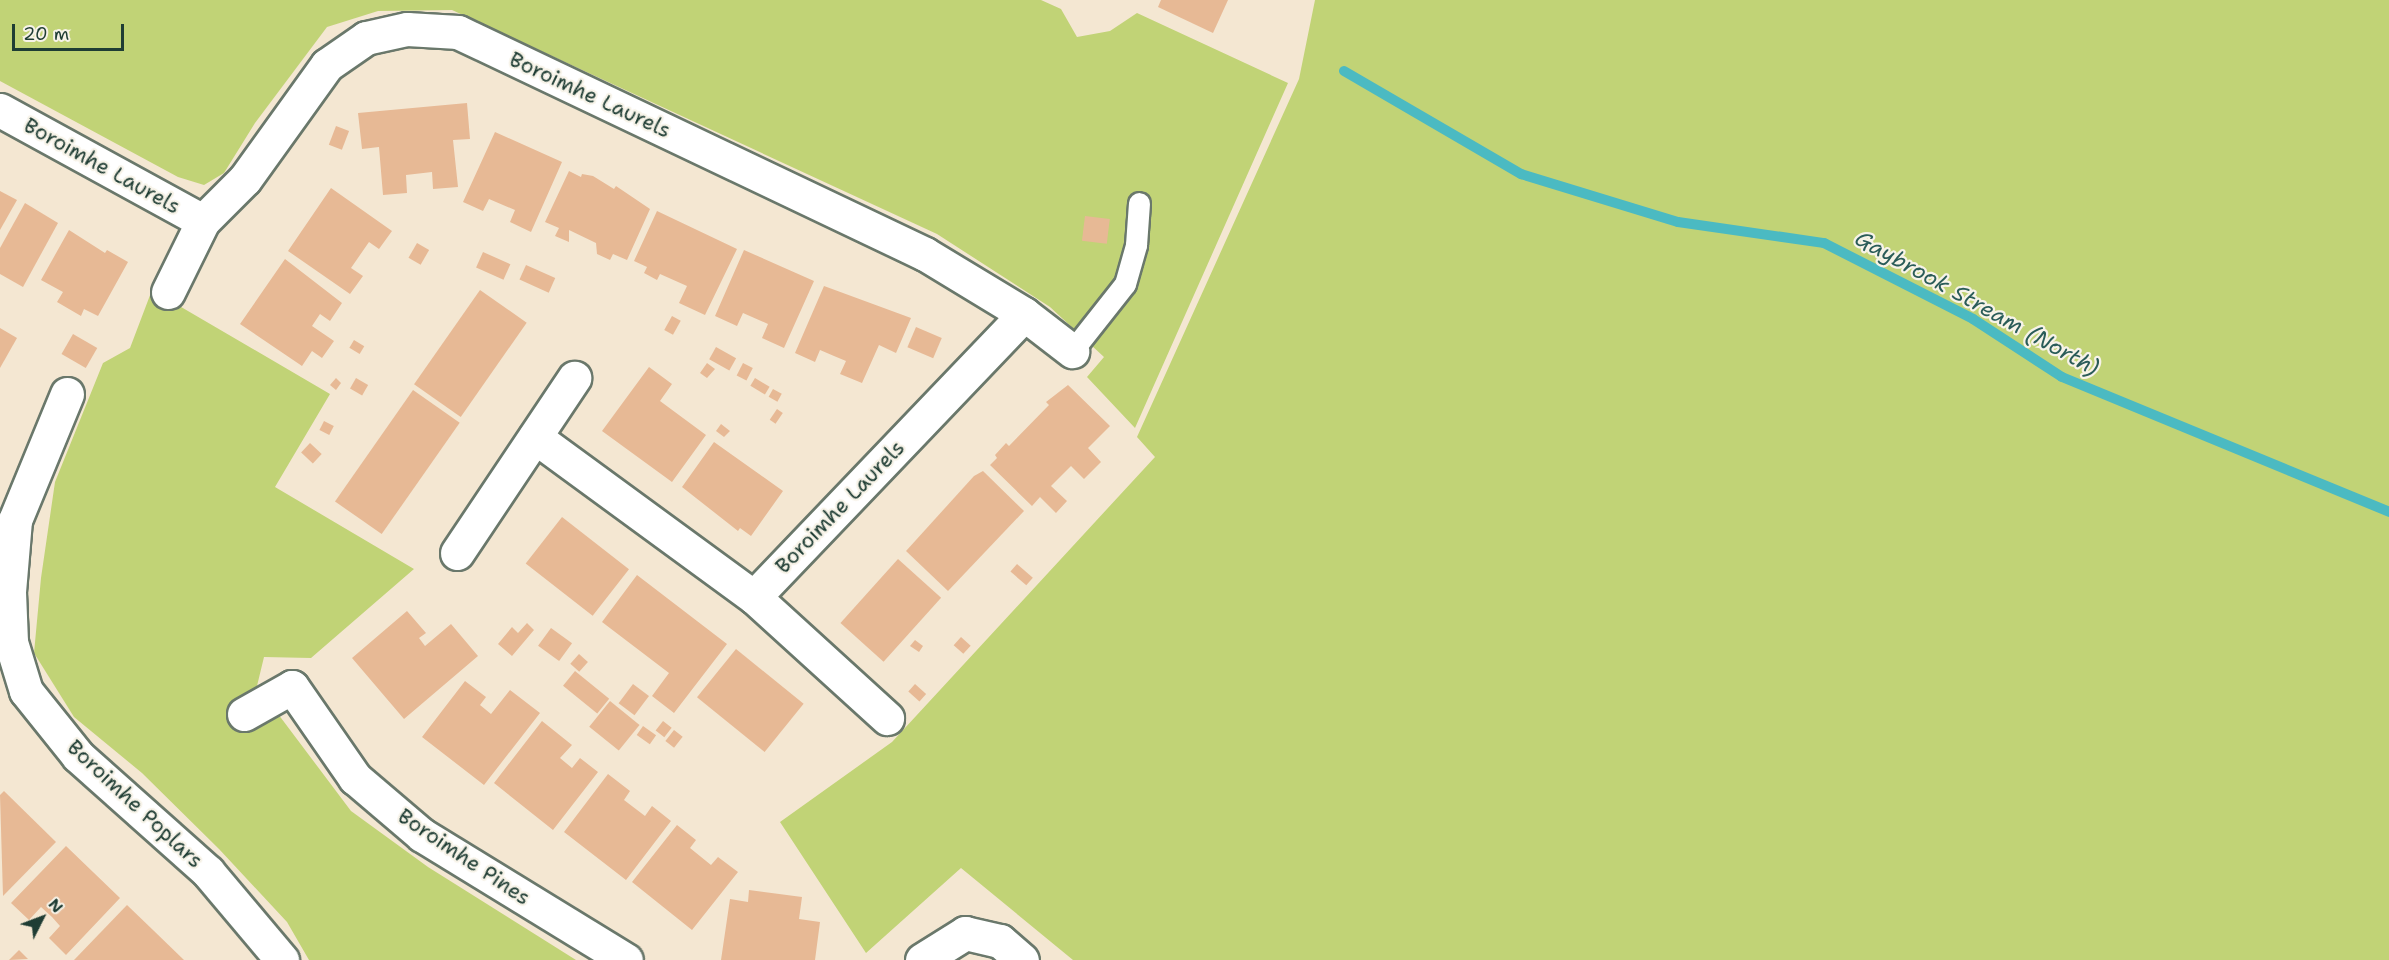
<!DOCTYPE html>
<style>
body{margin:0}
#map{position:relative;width:2389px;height:960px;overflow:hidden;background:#f4e7d2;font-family:"Shantell Sans",sans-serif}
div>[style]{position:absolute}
.green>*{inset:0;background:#c1d376}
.stream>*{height:10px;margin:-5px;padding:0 5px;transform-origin:5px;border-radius:5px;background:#4bbac2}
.building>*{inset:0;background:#e7b995;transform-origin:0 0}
.roads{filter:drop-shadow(2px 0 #6a786b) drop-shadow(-2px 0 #6a786b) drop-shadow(0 2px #6a786b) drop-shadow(0 -2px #6a786b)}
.service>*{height:21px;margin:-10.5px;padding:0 10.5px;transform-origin:10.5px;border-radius:10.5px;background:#fff}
.minor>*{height:33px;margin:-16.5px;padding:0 16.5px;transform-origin:16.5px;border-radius:16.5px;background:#fff}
span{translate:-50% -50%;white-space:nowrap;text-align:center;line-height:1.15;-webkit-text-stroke:4.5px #f7f3e8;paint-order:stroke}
.street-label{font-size:21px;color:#1f3d34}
.water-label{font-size:22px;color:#2a5c58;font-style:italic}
.north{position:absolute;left:12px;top:888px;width:60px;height:60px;-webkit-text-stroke:4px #f7f3e8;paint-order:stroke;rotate:48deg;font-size:16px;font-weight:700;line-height:24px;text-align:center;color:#1f3d34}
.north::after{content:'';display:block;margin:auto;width:21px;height:27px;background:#1f3d34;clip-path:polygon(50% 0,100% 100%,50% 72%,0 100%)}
.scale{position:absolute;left:12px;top:24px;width:112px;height:27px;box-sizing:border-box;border:3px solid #1f3d34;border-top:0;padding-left:8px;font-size:18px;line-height:21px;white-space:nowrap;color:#1f3d34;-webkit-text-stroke:4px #f7f3e8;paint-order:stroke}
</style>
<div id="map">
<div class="green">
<i style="clip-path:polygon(0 0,1041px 0,1061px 9px,1077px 37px,1110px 31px,1137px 13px,1288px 83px,1135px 428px,1087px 377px,1104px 357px,1050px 307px,937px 234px,452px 10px,378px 11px,327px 27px,255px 123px,224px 173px,204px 185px,178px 177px,0 81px)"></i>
<i style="clip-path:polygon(1315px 0,2389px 0,2389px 960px,1073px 960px,961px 868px,866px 953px,780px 822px,892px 742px,1155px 457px,1137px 437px,1299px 79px)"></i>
<i style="clip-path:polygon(152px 290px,330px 394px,275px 487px,414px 569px,311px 658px,264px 657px,257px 686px,351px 811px,428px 867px,576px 960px,309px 960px,287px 922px,219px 849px,142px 773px,74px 717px,34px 653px,41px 578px,55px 482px,103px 363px,130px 348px)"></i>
</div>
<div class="stream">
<i style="left:1344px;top:71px;width:205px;rotate:30.2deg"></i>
<i style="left:1521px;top:174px;width:164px;rotate:17deg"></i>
<i style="left:1678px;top:222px;width:148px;rotate:8.2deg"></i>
<i style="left:1824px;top:243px;width:167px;rotate:27deg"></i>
<i style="left:1973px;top:319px;width:106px;rotate:33.1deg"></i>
<i style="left:2062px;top:377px;width:354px;rotate:22.4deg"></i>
</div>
<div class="building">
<i style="clip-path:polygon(1161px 0,1228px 0,1213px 33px,1158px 7px)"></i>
<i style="clip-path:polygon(467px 103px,470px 139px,453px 140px,458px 187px,433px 189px,432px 172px,406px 175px,407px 193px,383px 195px,379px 147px,362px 149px,358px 113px)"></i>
<i style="left:336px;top:126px;width:14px;height:20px;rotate:21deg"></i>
<i style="clip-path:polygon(495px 132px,562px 162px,531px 232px,510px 222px,515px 210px,489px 199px,483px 211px,463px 202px)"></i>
<i style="clip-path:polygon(569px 171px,581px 177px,582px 174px,593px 176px,614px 189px,616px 186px,650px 209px,627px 260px,613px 254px,610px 260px,597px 254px,596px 243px,569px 230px,569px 242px,555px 236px,559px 228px,545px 222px)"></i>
<i style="clip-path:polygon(331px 188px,392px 231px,379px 249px,369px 242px,351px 268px,363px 276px,350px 294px,288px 251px)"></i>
<i style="clip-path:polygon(0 191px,17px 200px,0 230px)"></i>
<i style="clip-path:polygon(25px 203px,58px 223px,23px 287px,0 274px,0 248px)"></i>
<i style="clip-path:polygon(657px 211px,737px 249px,705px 315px,679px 303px,687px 286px,660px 274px,657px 280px,644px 273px,647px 267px,634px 261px)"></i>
<i style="left:1085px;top:216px;width:25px;height:25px;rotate:7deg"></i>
<i style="clip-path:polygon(69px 230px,105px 253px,107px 250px,128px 262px,98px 316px,84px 309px,81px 316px,57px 302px,63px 292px,41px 280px)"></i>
<i style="left:417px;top:243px;width:14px;height:17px;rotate:30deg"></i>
<i style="clip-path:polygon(744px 250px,814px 281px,784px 348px,762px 338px,768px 324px,743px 313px,737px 326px,715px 316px)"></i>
<i style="left:483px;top:252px;width:30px;height:17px;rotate:24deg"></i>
<i style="clip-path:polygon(285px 259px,342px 303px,330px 321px,320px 314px,312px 326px,334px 341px,322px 358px,312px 351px,302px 366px,240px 324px)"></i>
<i style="left:526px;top:265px;width:32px;height:16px;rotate:24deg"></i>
<i style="clip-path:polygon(824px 286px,911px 318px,896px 353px,879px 345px,862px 383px,840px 374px,846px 361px,834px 356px,820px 350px,815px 362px,795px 353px)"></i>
<i style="left:480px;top:290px;width:57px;height:115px;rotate:35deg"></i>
<i style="left:672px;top:316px;width:10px;height:16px;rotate:29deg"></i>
<i style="left:916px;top:327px;width:28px;height:22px;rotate:23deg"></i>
<i style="clip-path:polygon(0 328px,17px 338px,0 368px)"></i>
<i style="left:73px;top:334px;width:28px;height:23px;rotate:30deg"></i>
<i style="left:354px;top:340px;width:12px;height:9px;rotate:31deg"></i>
<i style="left:716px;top:347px;width:23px;height:14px;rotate:29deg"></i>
<i style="clip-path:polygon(707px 363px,715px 369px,707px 378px,700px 373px)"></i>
<i style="left:743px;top:363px;width:11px;height:14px;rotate:27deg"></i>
<i style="clip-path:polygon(649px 367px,672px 384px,660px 401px,706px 435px,672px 482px,602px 431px)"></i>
<i style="clip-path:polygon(336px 378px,341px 383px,336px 390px,330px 385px)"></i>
<i style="left:356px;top:378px;width:14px;height:12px;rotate:30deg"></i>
<i style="left:755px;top:378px;width:17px;height:9px;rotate:31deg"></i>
<i style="clip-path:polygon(1068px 385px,1110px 426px,1088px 448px,1101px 462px,1084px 479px,1071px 466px,1051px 486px,1067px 501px,1056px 513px,1040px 497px,1032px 506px,990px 465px,997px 458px,995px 455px,1006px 443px,1009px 446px,1049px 405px,1046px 402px)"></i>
<i style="left:773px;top:389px;width:10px;height:9px;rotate:29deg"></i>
<i style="left:413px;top:390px;width:57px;height:136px;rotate:35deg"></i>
<i style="left:777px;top:409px;width:7px;height:13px;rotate:34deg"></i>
<i style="left:324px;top:421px;width:11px;height:10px;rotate:27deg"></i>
<i style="clip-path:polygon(721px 424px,730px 431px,724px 437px,716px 431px)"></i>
<i style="clip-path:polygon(714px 442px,783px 491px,751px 536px,740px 528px,738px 531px,682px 487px)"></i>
<i style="left:310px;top:443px;width:16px;height:13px;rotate:43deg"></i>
<i style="clip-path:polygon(983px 471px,1024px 511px,948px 591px,906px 551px,974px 476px)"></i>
<i style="left:562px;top:517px;width:85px;height:59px;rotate:38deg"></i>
<i style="left:898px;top:559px;width:58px;height:86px;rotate:42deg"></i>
<i style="left:1017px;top:564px;width:21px;height:10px;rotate:41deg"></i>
<i style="clip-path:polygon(637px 575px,727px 644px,674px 713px,652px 696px,669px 673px,602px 622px)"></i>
<i style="clip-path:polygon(407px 611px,426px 633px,419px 638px,425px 646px,451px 624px,478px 656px,404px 719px,352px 658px)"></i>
<i style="clip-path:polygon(527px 623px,534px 630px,512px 656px,498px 644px,512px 627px,518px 633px)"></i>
<i style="left:551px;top:628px;width:26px;height:22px;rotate:36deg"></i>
<i style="left:961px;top:637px;width:13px;height:11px;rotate:42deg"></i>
<i style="clip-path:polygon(915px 640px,923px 646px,919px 652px,910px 646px)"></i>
<i style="left:736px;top:649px;width:87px;height:62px;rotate:39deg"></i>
<i style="left:579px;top:654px;width:12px;height:13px;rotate:42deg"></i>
<i style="left:575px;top:671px;width:44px;height:19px;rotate:39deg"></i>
<i style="clip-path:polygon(465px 681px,486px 697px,480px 705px,491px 714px,510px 690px,540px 713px,484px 785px,422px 737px)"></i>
<i style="left:633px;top:684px;width:20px;height:24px;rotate:37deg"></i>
<i style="left:915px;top:684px;width:15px;height:10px;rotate:42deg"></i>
<i style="left:610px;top:701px;width:38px;height:33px;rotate:39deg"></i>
<i style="clip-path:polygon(542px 721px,572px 745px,560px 758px,572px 768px,580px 758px,598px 772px,553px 830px,494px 783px)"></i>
<i style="left:663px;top:721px;width:11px;height:12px;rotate:38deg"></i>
<i style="left:643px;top:726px;width:16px;height:11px;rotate:35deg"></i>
<i style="left:674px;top:730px;width:11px;height:14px;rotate:38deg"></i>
<i style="clip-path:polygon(608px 774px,630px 791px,624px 800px,645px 816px,652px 806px,671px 821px,626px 880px,564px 832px)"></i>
<i style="clip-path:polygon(4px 791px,56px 842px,3px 896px,0 795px)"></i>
<i style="clip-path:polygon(677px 825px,696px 840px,690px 848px,711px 865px,718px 857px,738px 872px,692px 930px,632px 882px)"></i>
<i style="clip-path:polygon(66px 846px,120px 898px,66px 955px,49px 938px,60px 926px,52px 917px,41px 907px,29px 920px,11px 903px)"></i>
<i style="clip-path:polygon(749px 890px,802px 897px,799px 919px,820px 922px,815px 960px,721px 960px,730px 899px,748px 902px)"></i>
<i style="clip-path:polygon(127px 905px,153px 930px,184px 960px,74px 960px)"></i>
<i style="clip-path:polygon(19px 950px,28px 959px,9px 960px)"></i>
</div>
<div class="roads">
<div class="service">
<i style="left:1072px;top:351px;width:85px;rotate:-51.7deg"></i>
<i style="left:1125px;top:284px;width:41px;rotate:-74.2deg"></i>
<i style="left:1136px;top:245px;width:42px;rotate:-85.9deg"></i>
</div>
<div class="minor">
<i style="left:0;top:110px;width:231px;rotate:28.7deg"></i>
<i style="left:168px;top:292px;width:79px;rotate:-63.8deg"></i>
<i style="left:203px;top:221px;width:59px;rotate:-45deg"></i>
<i style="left:245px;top:179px;width:140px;rotate:-54.3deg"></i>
<i style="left:327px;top:65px;width:47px;rotate:-34.7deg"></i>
<i style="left:366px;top:38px;width:42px;rotate:-12.4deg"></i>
<i style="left:407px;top:29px;width:51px;rotate:3.4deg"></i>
<i style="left:458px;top:32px;width:517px;rotate:25.43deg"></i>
<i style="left:925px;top:254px;width:116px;rotate:31.2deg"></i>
<i style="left:1024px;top:314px;width:61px;rotate:37.6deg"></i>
<i style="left:67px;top:394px;width:136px;rotate:112.4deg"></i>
<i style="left:15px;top:520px;width:72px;rotate:94.8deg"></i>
<i style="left:9px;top:592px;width:50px;rotate:87.7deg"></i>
<i style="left:11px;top:642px;width:51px;rotate:73deg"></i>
<i style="left:26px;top:691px;width:83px;rotate:51.3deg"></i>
<i style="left:78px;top:756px;width:174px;rotate:41.7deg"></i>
<i style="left:208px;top:872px;width:115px;rotate:49.9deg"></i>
<i style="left:535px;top:437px;width:271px;rotate:36.2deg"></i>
<i style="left:754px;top:597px;width:180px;rotate:42.3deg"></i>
<i style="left:457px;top:553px;width:211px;rotate:-56.2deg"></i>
<i style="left:754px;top:597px;width:391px;rotate:-46.3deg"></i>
<i style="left:244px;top:714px;width:55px;rotate:-29.4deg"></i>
<i style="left:292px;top:687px;width:111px;rotate:55.3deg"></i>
<i style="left:355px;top:778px;width:88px;rotate:40.4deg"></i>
<i style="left:422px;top:835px;width:239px;rotate:31.5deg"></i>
<i style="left:922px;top:960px;width:51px;rotate:-32.1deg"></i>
<i style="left:965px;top:933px;width:36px;rotate:13deg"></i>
<i style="left:1000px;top:941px;width:29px;rotate:41deg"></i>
</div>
</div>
<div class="street-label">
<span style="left:590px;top:95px;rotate:25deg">Boroimhe Laurels</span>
<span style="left:102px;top:166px;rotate:29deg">Boroimhe Laurels</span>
<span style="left:840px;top:507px;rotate:-46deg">Boroimhe Laurels</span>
<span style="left:135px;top:804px;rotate:43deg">Boroimhe Poplars</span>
<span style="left:464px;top:857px;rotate:34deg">Boroimhe Pines</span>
</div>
<div class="water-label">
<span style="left:1977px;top:303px;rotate:29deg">Gaybrook Stream (North)</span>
</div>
<div class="north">N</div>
<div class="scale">20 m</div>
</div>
